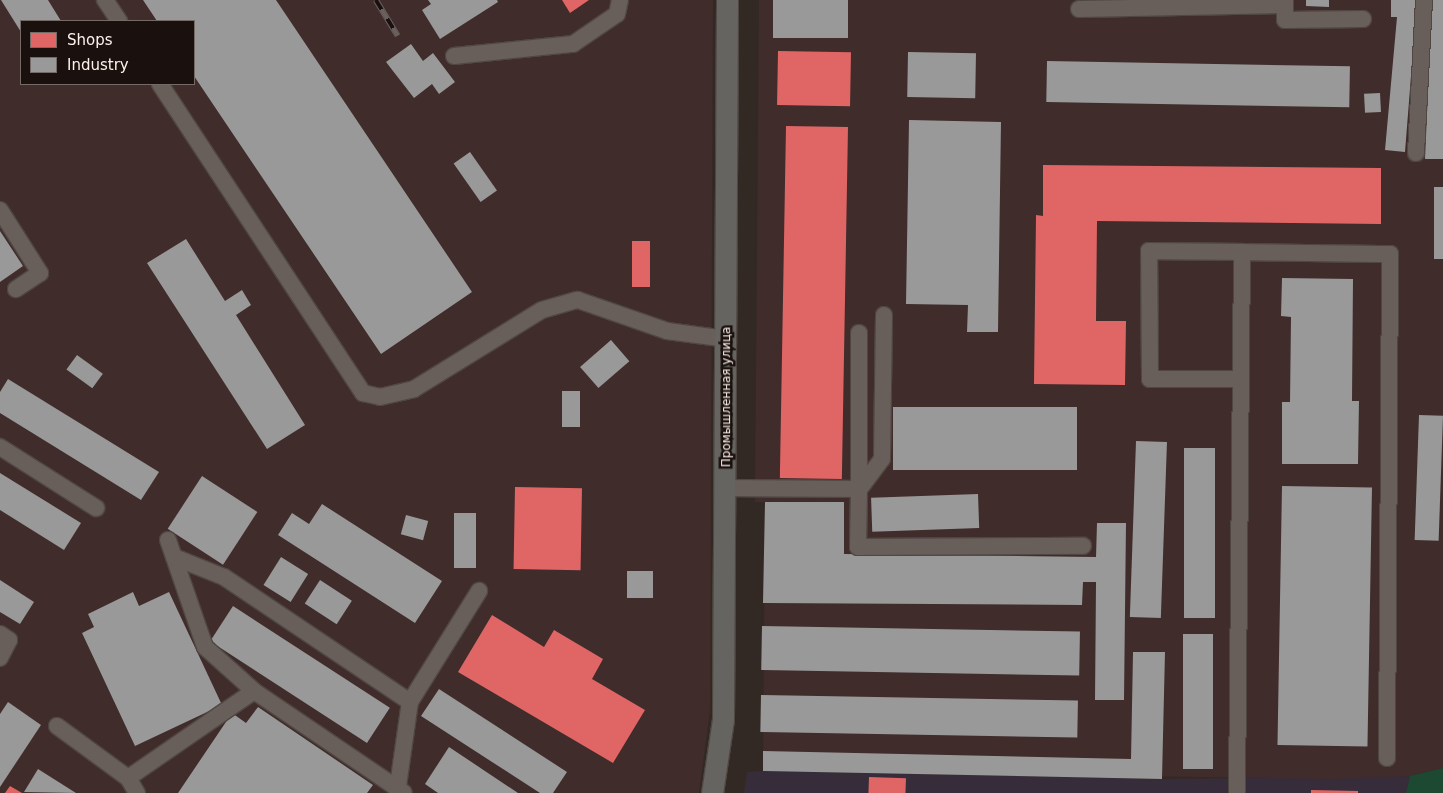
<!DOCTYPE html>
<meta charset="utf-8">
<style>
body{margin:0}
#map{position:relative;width:1443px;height:793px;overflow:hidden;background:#332924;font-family:"DejaVu Sans",sans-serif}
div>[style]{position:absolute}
.commercial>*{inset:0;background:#372d3a}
.industrial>*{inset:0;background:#3f2c2b}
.green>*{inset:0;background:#1d4933}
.shops>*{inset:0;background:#e06666;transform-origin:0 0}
.industry>*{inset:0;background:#999;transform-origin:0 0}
.roads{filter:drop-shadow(1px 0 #504742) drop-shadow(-1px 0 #504742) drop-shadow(0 1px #504742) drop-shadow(0 -1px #504742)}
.minor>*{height:16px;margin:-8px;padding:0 8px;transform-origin:8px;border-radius:8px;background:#685f5b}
.major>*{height:21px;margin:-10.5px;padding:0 10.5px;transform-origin:10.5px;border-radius:10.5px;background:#656460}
.rail>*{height:5.5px;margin-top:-2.75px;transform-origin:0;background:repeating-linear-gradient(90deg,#1a110e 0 11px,#6a615e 0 22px);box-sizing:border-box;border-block:1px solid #6a615e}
span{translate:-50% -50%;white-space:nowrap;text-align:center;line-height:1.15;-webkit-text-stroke:5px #1a110e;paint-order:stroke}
.street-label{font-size:12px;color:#fef1eb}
.legend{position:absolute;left:20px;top:20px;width:175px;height:65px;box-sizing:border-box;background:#1a110e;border:1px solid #756b66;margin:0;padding:6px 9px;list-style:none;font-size:15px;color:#fef1eb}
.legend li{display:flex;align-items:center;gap:10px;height:25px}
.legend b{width:25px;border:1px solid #756b66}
</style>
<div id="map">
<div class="commercial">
<i style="clip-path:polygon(763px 771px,1162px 779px,1410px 776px,1406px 793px,744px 793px,747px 772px)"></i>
</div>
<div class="industrial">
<i style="clip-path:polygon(evenodd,0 0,713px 0,710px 711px,699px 793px,0 793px,0 0,21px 21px,194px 21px,194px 84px,21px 84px,21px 21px)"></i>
<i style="clip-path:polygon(759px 0,1443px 0,1443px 768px,1410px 776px,1335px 779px,763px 771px,765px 502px,755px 502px)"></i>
</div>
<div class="green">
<i style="clip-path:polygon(1443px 768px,1443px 793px,1406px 793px,1410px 776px)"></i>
</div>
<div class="shops">
<i style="clip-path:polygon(562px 0,589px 0,570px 13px)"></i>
<i style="left:778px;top:51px;width:73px;height:54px;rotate:1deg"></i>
<i style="left:786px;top:126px;width:62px;height:352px;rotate:1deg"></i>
<i style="clip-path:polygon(1043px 165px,1381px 168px,1381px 224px,1097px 221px,1096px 321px,1126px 321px,1125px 385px,1034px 384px,1036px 215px,1043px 216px)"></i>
<i style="left:632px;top:241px;width:18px;height:46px"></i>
<i style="left:515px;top:487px;width:67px;height:82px;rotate:1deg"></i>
<i style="clip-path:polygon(492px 615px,544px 647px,554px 630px,603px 659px,592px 679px,645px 710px,613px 763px,458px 672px)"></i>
<i style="left:869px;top:777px;width:37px;height:16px;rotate:2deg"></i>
<i style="clip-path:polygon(10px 786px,22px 793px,5px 793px)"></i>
<i style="clip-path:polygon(1311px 790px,1358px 791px,1358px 793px,1311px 793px)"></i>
</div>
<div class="industry">
<i style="clip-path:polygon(1px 0,48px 0,61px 21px,21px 21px,21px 32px)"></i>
<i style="clip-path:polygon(143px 0,276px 0,472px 292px,381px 354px,194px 76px,194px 21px,157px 21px)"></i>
<i style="clip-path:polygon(428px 0,497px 0,498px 2px,440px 39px,422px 10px,431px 4px)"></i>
<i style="left:773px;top:0;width:75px;height:38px"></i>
<i style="clip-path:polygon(1306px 0,1329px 0,1329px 7px,1306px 6px)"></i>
<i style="clip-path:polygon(1391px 0,1417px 0,1405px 152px,1385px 150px,1397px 17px,1391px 17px)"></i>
<i style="clip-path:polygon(1432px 0,1443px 0,1443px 159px,1425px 159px)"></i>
<i style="clip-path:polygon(411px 44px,423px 61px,433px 53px,455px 82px,439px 94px,432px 84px,414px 98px,386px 62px)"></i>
<i style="left:908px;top:52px;width:68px;height:45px;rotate:1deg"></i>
<i style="left:1047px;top:61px;width:303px;height:41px;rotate:1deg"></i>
<i style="left:1380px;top:93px;width:19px;height:16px;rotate:87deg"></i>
<i style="clip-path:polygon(909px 120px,1001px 122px,998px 332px,967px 332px,968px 305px,906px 304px)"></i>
<i style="left:470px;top:152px;width:47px;height:20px;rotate:55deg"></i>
<i style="left:1434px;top:187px;width:9px;height:72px"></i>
<i style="clip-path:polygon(0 231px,23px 266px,0 282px)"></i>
<i style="clip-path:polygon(186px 239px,225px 301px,242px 290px,251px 305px,236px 315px,305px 425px,267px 449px,147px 263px)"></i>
<i style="clip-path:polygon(1282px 278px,1353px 279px,1352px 401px,1359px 401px,1358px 464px,1282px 464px,1282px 402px,1290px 402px,1291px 317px,1281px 316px)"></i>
<i style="left:611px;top:340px;width:28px;height:41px;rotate:49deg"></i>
<i style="left:77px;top:355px;width:32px;height:18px;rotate:36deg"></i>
<i style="clip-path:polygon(8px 379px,159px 472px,141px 500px,0 413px,0 392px)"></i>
<i style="left:562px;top:391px;width:18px;height:36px"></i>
<i style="left:893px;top:407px;width:184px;height:63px"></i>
<i style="left:1419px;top:415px;width:24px;height:125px;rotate:2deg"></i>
<i style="left:1136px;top:441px;width:31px;height:176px;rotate:2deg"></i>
<i style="left:1184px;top:448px;width:31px;height:170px"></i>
<i style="clip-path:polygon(0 473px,81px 523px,64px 550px,0 510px)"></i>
<i style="left:202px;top:476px;width:66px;height:63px;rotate:33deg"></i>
<i style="left:1282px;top:486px;width:90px;height:259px;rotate:1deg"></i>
<i style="left:978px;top:494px;width:34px;height:107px;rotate:88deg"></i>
<i style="clip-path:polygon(765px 502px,844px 502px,844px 554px,1096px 557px,1097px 523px,1126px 523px,1124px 700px,1095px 700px,1096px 582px,1083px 582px,1082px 605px,763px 603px)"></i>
<i style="clip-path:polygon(322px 504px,442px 581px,415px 623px,278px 535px,292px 513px,309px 524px)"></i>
<i style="left:454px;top:513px;width:22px;height:55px"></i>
<i style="left:406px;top:515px;width:23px;height:20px;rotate:15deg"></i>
<i style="left:281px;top:557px;width:32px;height:33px;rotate:32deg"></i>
<i style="left:627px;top:571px;width:26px;height:27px"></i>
<i style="clip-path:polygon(0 580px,34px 602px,20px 624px,0 612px)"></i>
<i style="left:320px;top:580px;width:38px;height:28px;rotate:33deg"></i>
<i style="clip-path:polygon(133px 592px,139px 606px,169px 592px,222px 705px,135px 746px,82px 633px,94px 627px,88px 614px)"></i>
<i style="left:233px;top:606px;width:187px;height:42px;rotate:33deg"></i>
<i style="left:762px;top:626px;width:318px;height:44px;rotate:1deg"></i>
<i style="left:1183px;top:634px;width:30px;height:135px"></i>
<i style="clip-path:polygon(1133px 652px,1165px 652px,1162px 779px,763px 771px,763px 751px,1131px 759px)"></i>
<i style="clip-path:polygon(439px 689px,567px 772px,553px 793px,540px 793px,421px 716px)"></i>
<i style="left:761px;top:695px;width:317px;height:37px;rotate:1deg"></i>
<i style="clip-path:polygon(8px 702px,41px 725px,0 787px,0 714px)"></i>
<i style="clip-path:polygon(258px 707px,373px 785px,367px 793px,178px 793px,232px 713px,246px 723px)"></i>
<i style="clip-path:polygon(449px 747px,518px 793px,438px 793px,425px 784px)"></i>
<i style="clip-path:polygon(38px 769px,76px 793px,24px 792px)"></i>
</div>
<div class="roads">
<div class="minor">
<i style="left:105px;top:0;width:25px;rotate:56deg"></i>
<i style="left:1285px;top:0;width:20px;rotate:90deg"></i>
<i style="left:1285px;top:20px;width:78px;rotate:-0.7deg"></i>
<i style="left:1079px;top:9px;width:206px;rotate:-1.1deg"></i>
<i style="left:454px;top:56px;width:120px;rotate:-5.8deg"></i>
<i style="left:573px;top:44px;width:53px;rotate:-34.3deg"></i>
<i style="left:617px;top:14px;width:14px;rotate:-78deg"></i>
<i style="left:160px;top:84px;width:370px;rotate:56.7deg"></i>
<i style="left:363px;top:393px;width:17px;rotate:13deg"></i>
<i style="left:380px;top:397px;width:35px;rotate:-13deg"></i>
<i style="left:414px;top:389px;width:150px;rotate:-31.7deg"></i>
<i style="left:542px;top:310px;width:37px;rotate:-16deg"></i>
<i style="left:578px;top:300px;width:94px;rotate:19.2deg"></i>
<i style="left:667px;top:331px;width:61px;rotate:7.6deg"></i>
<i style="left:1416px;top:153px;width:153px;rotate:-87deg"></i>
<i style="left:0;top:210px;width:75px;rotate:57.6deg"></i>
<i style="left:40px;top:273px;width:29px;rotate:146deg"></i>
<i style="left:884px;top:315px;width:144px;rotate:90.8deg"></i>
<i style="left:882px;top:459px;width:38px;rotate:127deg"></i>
<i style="left:859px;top:489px;width:58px;rotate:91deg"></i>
<i style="left:858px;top:547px;width:225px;rotate:-0.3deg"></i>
<i style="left:1241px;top:379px;width:91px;rotate:180deg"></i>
<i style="left:1150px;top:379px;width:128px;rotate:-90.4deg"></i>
<i style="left:1149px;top:251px;width:93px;rotate:0.6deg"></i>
<i style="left:0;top:447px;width:114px;rotate:32.4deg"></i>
<i style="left:726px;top:488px;width:133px;rotate:0.4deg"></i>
<i style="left:859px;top:489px;width:156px;rotate:-90deg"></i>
<i style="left:168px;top:540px;width:113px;rotate:70.9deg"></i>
<i style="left:205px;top:647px;width:66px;rotate:41.9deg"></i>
<i style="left:254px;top:691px;width:181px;rotate:34.2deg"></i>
<i style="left:174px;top:557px;width:54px;rotate:21.8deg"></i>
<i style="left:224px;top:577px;width:224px;rotate:33.9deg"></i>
<i style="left:0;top:634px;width:11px;rotate:34deg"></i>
<i style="left:9px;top:640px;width:20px;rotate:117deg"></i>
<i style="left:57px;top:726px;width:88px;rotate:36.2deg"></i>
<i style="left:137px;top:793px;width:17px;rotate:-121deg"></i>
<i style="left:128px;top:778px;width:153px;rotate:-34.6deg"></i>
<i style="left:397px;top:793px;width:92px;rotate:-81.9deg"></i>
<i style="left:410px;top:702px;width:131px;rotate:-58.1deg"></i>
<i style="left:1237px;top:793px;width:541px;rotate:-89.47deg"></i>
<i style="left:1242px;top:252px;width:148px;rotate:0.8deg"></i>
<i style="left:1390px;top:254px;width:504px;rotate:90.34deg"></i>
</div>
<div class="major">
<i style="left:712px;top:793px;width:75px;rotate:-81.5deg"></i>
<i style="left:723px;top:719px;width:719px;rotate:-89.68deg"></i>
</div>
</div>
<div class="rail">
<i style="left:376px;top:0;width:42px;rotate:58.6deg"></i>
</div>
<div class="street-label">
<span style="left:727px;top:397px;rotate:-90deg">Промышленная улица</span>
</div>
<ul class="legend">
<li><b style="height:14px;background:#e06666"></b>Shops</li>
<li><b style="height:14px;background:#999"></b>Industry</li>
</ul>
</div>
